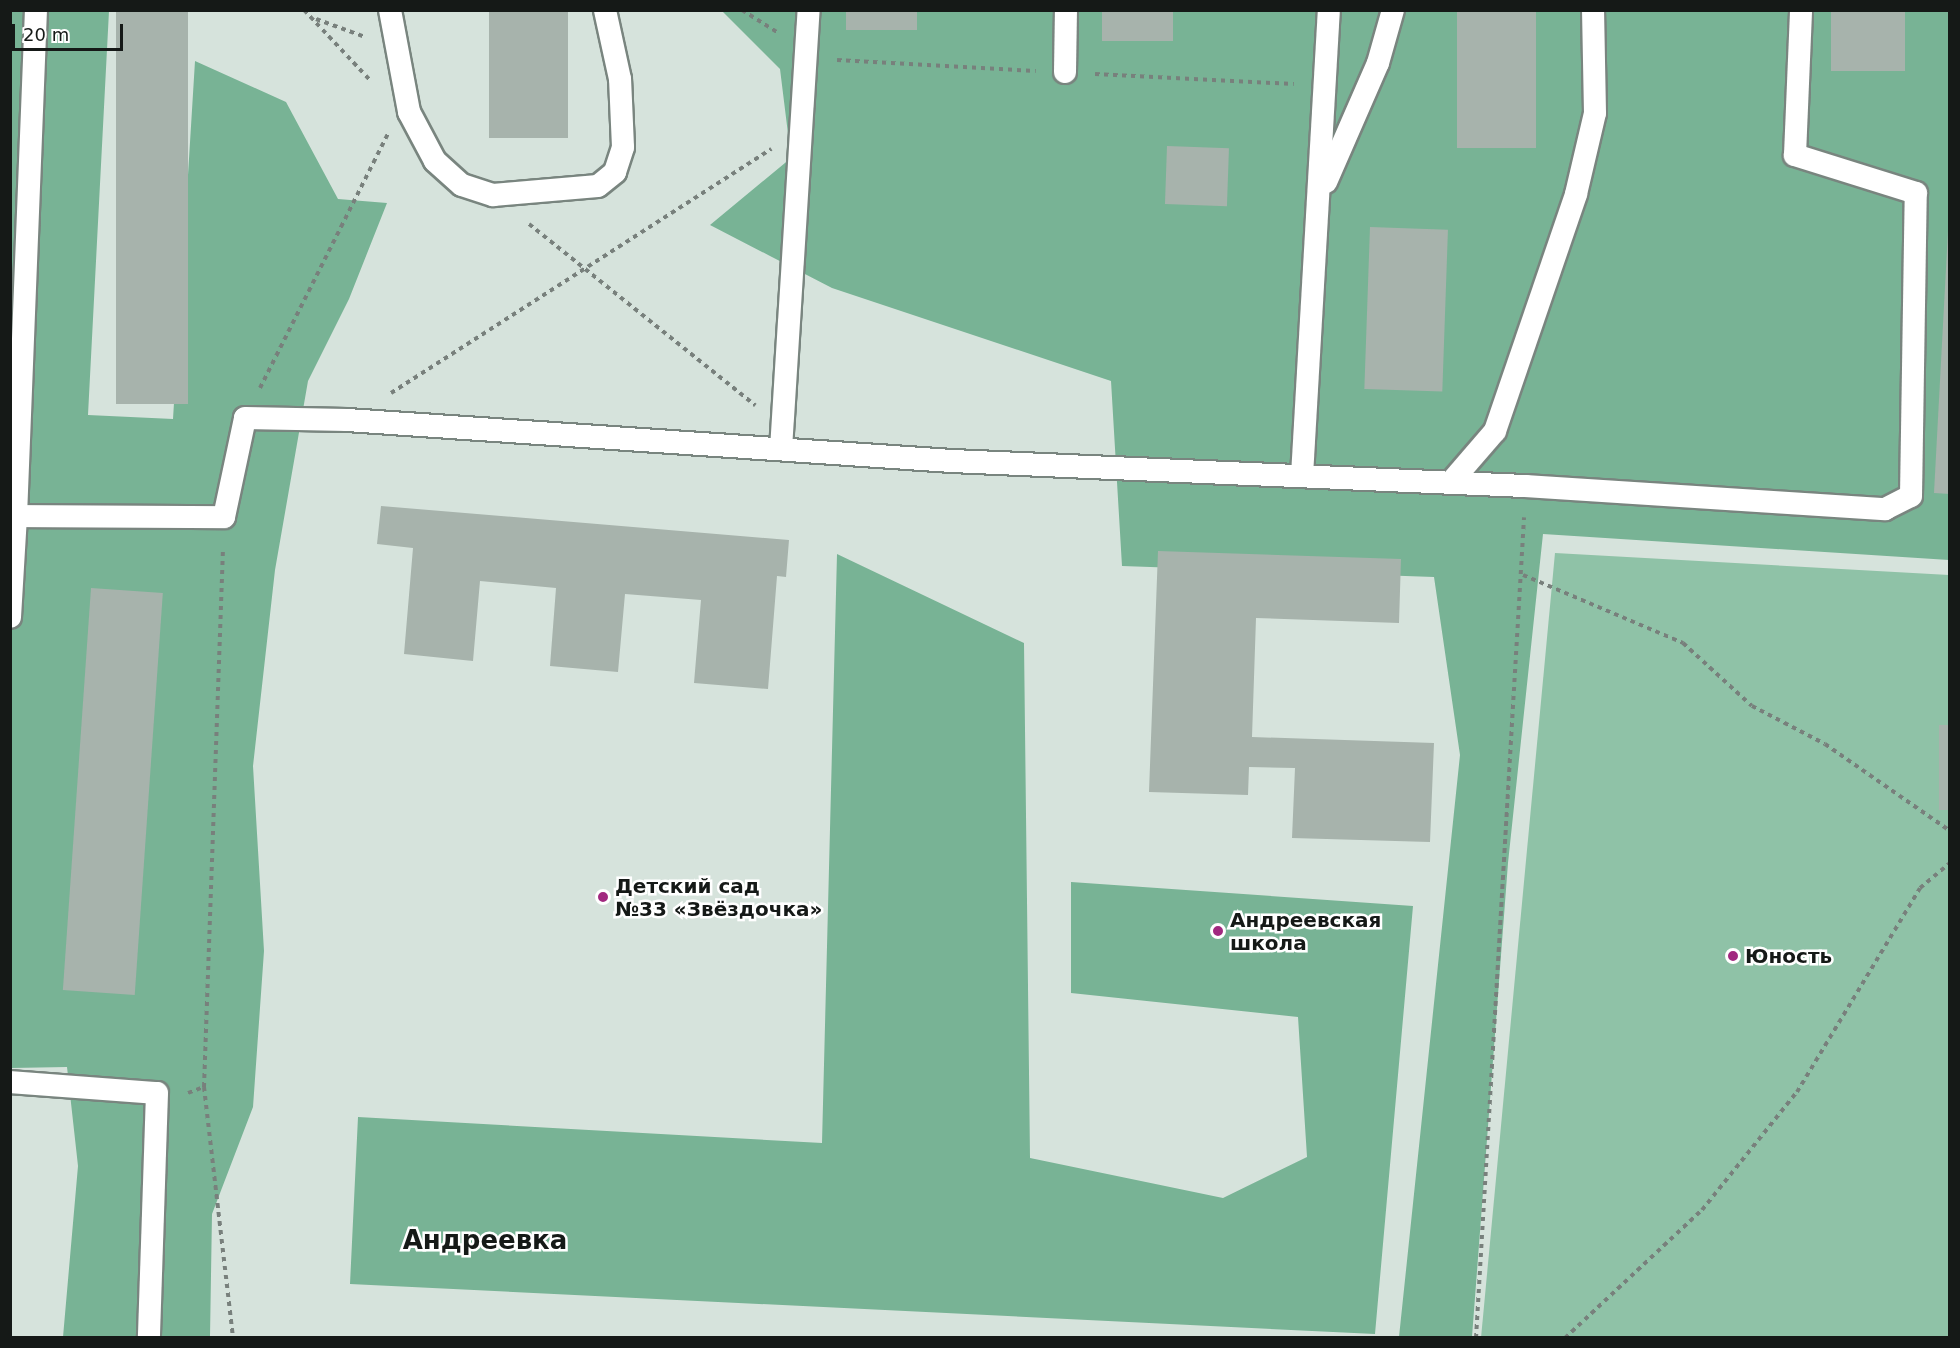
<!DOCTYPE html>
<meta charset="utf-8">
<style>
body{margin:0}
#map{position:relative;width:1960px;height:1348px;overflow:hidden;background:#d6e3dc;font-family:"DejaVu Sans",sans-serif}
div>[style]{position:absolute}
.green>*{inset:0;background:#8fc2a7}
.forest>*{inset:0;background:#78b395}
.building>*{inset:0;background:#a7b3ac;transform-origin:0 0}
.path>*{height:4px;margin-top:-2px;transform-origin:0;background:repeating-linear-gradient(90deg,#78807c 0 4.5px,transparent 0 9px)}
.roads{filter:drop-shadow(2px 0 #79857f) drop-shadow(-2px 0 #79857f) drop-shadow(0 2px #79857f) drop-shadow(0 -2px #79857f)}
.lane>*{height:22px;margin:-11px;padding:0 11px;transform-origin:11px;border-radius:11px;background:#fff}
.dots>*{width:16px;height:16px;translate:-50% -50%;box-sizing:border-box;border:3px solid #fff;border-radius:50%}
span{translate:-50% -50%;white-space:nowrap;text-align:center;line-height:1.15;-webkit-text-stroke:5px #fff;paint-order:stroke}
.poi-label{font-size:20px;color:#151917;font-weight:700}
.left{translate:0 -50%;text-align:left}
.district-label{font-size:26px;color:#151917;font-weight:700}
.frame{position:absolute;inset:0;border:12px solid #151917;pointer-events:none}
.scale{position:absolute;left:12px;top:24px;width:111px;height:27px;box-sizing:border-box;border:3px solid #151917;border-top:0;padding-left:8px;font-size:18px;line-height:21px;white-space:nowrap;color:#151917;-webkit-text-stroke:4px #fff;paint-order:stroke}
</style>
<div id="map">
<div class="green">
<i style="clip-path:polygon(1555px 553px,1949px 575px,1949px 1337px,1481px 1338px)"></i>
</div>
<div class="forest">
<i style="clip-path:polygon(10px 11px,109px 11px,88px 415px,173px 419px,195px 61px,286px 102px,338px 199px,387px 203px,349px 299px,308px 381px,275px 570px,253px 766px,264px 951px,253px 1107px,212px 1214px,210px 1337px,63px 1337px,78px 1166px,67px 1067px,11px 1068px)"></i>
<i style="clip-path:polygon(722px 11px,1949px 11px,1949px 560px,1543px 534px,1508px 863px,1472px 1337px,1399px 1337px,1460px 755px,1434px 577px,1122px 566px,1111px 381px,832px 288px,710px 225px,791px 158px,780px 69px)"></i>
<i style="clip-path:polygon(837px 554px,1024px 643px,1030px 1158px,1223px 1198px,1307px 1157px,1298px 1017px,1071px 993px,1071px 882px,1413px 906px,1375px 1334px,350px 1284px,358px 1117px,822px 1143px)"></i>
</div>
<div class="building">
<i style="left:116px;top:10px;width:72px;height:394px"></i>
<i style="left:489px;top:10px;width:79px;height:128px"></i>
<i style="left:846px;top:10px;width:71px;height:20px"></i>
<i style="left:1102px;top:10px;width:71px;height:31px"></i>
<i style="left:1457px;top:10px;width:79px;height:138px"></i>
<i style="left:1831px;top:10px;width:74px;height:61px"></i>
<i style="left:1167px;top:146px;width:62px;height:58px;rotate:2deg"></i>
<i style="left:1370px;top:227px;width:78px;height:162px;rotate:2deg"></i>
<i style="clip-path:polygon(1948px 231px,1950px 231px,1950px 494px,1934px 493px)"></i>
<i style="clip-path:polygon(381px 506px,789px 540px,786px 577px,777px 576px,768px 689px,694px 683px,701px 600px,625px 594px,618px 672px,550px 666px,556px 588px,480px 581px,473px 661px,404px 654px,413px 548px,377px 544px)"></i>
<i style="clip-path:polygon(1158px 551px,1401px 559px,1399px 623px,1256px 618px,1252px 737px,1434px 743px,1430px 842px,1292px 838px,1295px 768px,1249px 767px,1248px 795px,1149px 792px)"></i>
<i style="left:91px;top:588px;width:72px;height:403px;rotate:4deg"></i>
<i style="left:1939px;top:725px;width:11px;height:85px"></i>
</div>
<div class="path">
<i style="left:304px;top:10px;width:98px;rotate:46.7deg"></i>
<i style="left:742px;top:10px;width:41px;rotate:32.2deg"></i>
<i style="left:316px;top:19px;width:52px;rotate:20.2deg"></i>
<i style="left:837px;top:60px;width:199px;rotate:3.2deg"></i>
<i style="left:1095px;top:74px;width:199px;rotate:2.9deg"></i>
<i style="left:529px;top:224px;width:290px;rotate:38.7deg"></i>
<i style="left:260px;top:388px;width:284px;rotate:-63.3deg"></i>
<i style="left:391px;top:393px;width:452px;rotate:-32.7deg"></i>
<i style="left:1523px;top:575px;width:174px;rotate:23deg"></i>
<i style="left:1683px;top:643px;width:93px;rotate:42.4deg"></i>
<i style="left:1752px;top:706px;width:82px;rotate:27.5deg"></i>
<i style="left:1825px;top:744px;width:152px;rotate:34.8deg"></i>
<i style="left:204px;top:1087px;width:253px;rotate:83.4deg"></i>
<i style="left:188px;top:1093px;width:17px;rotate:-21deg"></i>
<i style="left:204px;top:1087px;width:539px;rotate:-87.98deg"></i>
<i style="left:1476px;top:1338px;width:822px;rotate:-86.65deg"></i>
<i style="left:1565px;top:1338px;width:187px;rotate:-43.1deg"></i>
<i style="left:1702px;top:1210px;width:151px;rotate:-51.2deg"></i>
<i style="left:1797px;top:1092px;width:238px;rotate:-58.9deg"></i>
<i style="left:1920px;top:888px;width:39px;rotate:-40deg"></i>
</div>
<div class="roads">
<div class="lane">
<i style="left:390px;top:10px;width:104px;rotate:79.4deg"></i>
<i style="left:409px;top:112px;width:55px;rotate:62deg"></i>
<i style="left:435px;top:161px;width:36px;rotate:42deg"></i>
<i style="left:462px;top:185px;width:33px;rotate:18deg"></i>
<i style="left:493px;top:195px;width:105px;rotate:-4.9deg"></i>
<i style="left:598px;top:186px;width:22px;rotate:-39deg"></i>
<i style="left:615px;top:172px;width:26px;rotate:-72deg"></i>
<i style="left:623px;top:147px;width:68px;rotate:-92.5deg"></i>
<i style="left:620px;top:79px;width:71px;rotate:-102.3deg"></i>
<i style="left:1065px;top:72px;width:62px;rotate:-89.1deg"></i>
<i style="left:1326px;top:182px;width:130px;rotate:-66.4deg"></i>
<i style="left:1378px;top:63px;width:55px;rotate:-74.2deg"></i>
<i style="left:781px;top:449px;width:440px;rotate:-86.4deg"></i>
<i style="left:1302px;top:476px;width:467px;rotate:-86.7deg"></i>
<i style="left:1451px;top:482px;width:67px;rotate:-49.2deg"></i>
<i style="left:1495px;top:431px;width:250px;rotate:-71.1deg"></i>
<i style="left:1576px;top:194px;width:83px;rotate:-76.8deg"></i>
<i style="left:1595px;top:113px;width:103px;rotate:-91.1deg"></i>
<i style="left:10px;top:516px;width:6px"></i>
<i style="left:16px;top:516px;width:506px;rotate:-87.74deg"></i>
<i style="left:10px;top:617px;width:101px;rotate:-86.6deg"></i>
<i style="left:16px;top:516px;width:208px;rotate:0.3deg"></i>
<i style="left:224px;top:517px;width:101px;rotate:-78deg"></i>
<i style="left:245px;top:418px;width:102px;rotate:1.1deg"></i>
<i style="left:347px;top:420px;width:606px;rotate:3.88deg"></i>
<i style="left:952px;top:461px;width:574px;rotate:2.5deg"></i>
<i style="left:1525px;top:486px;width:361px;rotate:3.7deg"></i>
<i style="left:1885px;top:509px;width:29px;rotate:-27deg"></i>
<i style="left:1911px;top:496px;width:303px;rotate:-89.1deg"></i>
<i style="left:1916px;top:193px;width:127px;rotate:-162.6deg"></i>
<i style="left:1795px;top:155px;width:145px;rotate:-87.6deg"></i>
<i style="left:10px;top:1082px;width:147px;rotate:4.3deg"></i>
<i style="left:157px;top:1093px;width:245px;rotate:91.9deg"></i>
</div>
</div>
<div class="dots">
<i style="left:603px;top:897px;background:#a1287f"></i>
<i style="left:1218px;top:931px;background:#a1287f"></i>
<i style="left:1733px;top:956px;background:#a1287f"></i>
</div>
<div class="poi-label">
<span class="left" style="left:615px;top:898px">Детский сад<br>№33 «Звёздочка»</span>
<span class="left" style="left:1230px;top:932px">Андреевская<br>школа</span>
<span class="left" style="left:1745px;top:956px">Юность</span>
</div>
<div class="district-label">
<span style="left:485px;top:1241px">Андреевка</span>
</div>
<div class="frame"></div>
<div class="scale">20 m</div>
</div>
